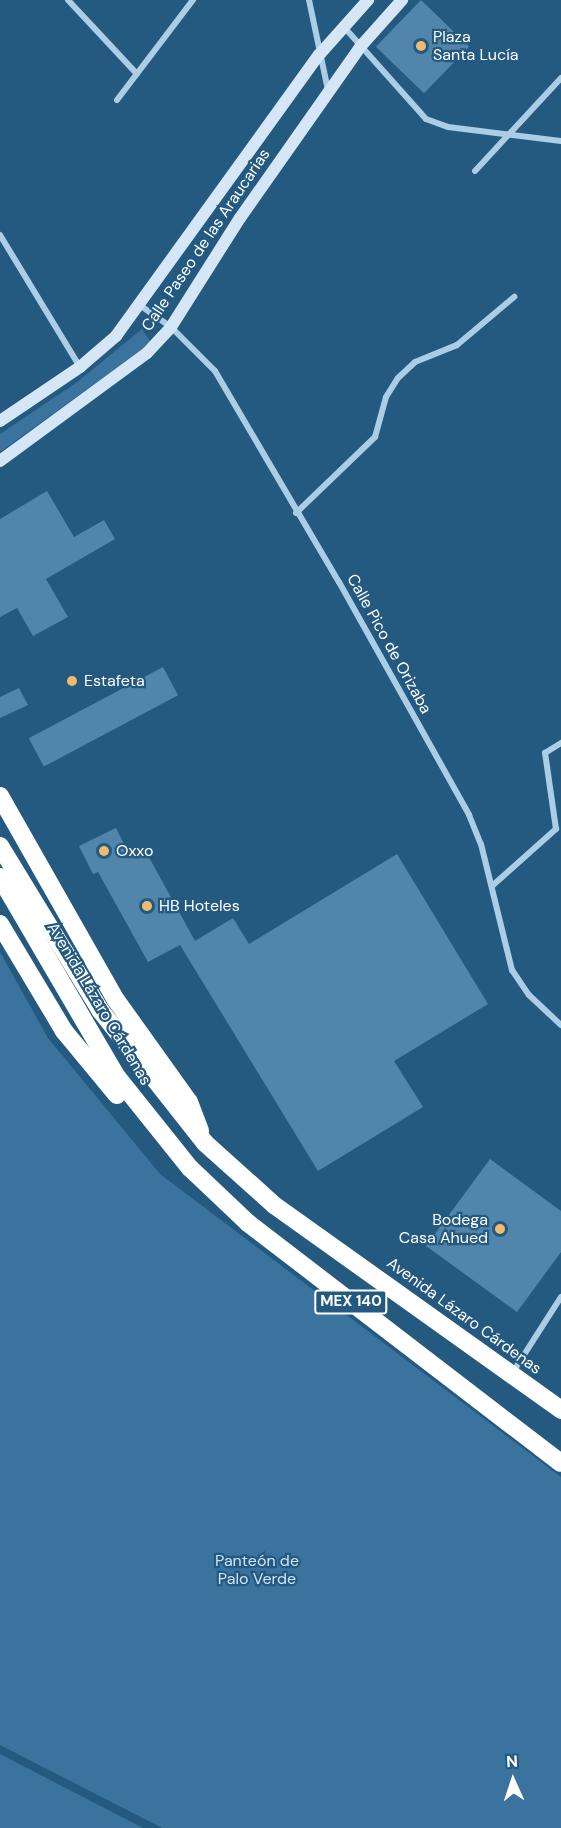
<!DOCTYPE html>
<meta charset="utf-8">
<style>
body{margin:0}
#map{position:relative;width:561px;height:1828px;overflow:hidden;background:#245980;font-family:"DM Sans",sans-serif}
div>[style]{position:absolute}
.green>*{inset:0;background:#39739e}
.building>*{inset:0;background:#5185ab;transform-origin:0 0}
.street>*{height:6px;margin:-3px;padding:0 3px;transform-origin:3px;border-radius:3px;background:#abcee6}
.secondary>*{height:12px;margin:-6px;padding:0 6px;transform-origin:6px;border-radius:6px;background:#d5e7f6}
.highway>*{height:18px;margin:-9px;padding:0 9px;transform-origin:9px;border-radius:9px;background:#fff}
.dots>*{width:16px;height:16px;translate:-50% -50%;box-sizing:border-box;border:3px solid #245980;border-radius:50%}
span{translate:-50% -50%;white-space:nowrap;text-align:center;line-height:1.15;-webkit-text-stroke:4.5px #245980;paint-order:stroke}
.shield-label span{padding:2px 4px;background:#245980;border:2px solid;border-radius:4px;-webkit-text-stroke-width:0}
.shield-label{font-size:15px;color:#fff;font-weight:700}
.poi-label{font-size:16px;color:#fff}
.left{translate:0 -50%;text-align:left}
.right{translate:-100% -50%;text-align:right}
.street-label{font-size:16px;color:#fff}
.park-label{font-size:16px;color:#cee5f5}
.north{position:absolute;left:483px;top:1750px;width:60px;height:60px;-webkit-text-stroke:4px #245980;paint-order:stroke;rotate:357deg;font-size:16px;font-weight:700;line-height:24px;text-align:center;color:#fff}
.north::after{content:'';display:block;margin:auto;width:21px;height:27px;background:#fff;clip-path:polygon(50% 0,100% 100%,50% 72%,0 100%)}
</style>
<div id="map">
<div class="green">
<i style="clip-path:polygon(142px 329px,151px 343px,0 452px,0 434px,76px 383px)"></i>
<i style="clip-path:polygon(0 952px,48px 1038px,160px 1174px,561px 1477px,561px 1828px,162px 1828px,0 1745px)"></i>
<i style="clip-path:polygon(0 1754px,143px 1828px,0 1828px)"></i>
</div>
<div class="building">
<i style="left:421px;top:0;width:67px;height:65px;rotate:44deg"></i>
<i style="clip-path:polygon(47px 491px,74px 537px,104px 520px,115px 539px,46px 579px,68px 617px,33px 636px,17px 608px,0 617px,0 519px)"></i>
<i style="left:163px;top:667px;width:32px;height:152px;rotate:62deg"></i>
<i style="clip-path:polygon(19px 688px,28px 705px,0 718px,0 697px)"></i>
<i style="clip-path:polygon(116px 828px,131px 858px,145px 850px,195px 941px,233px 918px,249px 944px,397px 854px,488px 1004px,394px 1061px,423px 1107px,318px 1171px,180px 945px,148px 962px,98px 872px,93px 874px,79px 846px)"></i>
<i style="clip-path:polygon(490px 1159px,561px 1211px,561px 1252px,517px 1312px,426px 1246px)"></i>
</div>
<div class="street">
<i style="left:68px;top:0;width:101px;rotate:47deg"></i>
<i style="left:309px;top:0;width:92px;rotate:78.1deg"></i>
<i style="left:344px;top:27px;width:123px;rotate:48.3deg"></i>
<i style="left:426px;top:119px;width:23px;rotate:20deg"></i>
<i style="left:448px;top:127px;width:114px;rotate:7.1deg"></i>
<i style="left:117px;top:100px;width:126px;rotate:-52.8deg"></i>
<i style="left:475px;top:171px;width:127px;rotate:-47.2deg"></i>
<i style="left:0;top:235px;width:154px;rotate:58.8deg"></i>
<i style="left:141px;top:306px;width:37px;rotate:35deg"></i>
<i style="left:171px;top:327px;width:62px;rotate:45deg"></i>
<i style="left:215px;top:371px;width:245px;rotate:59.6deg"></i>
<i style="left:339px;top:582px;width:267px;rotate:60.8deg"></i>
<i style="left:469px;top:815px;width:31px;rotate:68deg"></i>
<i style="left:481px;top:844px;width:130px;rotate:76.2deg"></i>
<i style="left:512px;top:970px;width:30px;rotate:56deg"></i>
<i style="left:529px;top:995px;width:44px;rotate:43.2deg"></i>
<i style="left:296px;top:513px;width:110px;rotate:-43.9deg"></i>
<i style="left:375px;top:437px;width:41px;rotate:-74.6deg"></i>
<i style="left:386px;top:397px;width:22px;rotate:-58deg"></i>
<i style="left:398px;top:378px;width:23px;rotate:-43deg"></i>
<i style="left:415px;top:362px;width:45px;rotate:-22deg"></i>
<i style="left:457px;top:345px;width:75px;rotate:-40.1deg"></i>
<i style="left:492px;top:886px;width:86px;rotate:-41.7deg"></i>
<i style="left:556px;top:829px;width:77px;rotate:-98.2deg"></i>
<i style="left:545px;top:753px;width:19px;rotate:-32deg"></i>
<i style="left:513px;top:1372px;width:89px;rotate:-57.4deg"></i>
</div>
<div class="secondary">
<i style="left:0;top:421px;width:97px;rotate:-34deg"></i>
<i style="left:80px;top:367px;width:48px;rotate:-40.7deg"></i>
<i style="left:116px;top:336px;width:347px;rotate:-54.2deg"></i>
<i style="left:319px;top:55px;width:74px;rotate:-48.3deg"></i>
<i style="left:0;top:461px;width:182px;rotate:-36.3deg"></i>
<i style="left:147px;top:353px;width:35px;rotate:-47deg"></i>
<i style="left:171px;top:327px;width:129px;rotate:-57.7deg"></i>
<i style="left:240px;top:218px;width:210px;rotate:-54.9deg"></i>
<i style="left:361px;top:46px;width:62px;rotate:-48.3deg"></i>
</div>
<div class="highway">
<i style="left:0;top:796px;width:235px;rotate:60.4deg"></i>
<i style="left:116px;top:1000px;width:125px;rotate:54.4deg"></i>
<i style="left:189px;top:1102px;width:31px;rotate:69deg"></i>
<i style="left:0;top:846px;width:192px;rotate:58.6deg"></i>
<i style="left:100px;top:1010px;width:169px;rotate:51.7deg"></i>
<i style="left:205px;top:1143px;width:93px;rotate:41.9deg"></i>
<i style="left:274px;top:1205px;width:353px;rotate:35.5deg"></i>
<i style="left:0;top:877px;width:232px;rotate:59.7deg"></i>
<i style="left:117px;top:1077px;width:117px;rotate:51.3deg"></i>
<i style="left:190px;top:1168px;width:80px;rotate:43.5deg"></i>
<i style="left:248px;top:1223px;width:394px;rotate:37.5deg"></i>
<i style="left:0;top:924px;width:125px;rotate:59.1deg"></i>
<i style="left:64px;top:1031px;width:83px;rotate:50.4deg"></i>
</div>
<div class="dots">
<i style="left:421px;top:46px;background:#f0ba6f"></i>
<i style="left:72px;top:681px;background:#f0ba6f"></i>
<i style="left:104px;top:851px;background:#f0ba6f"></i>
<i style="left:147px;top:906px;background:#f0ba6f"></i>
<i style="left:500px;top:1229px;background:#f0ba6f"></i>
</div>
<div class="shield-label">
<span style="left:351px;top:1302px">MEX 140</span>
</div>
<div class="poi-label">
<span class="left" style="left:433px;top:46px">Plaza<br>Santa Lucía</span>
<span class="left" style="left:84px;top:681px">Estafeta</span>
<span class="left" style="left:116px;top:851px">Oxxo</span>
<span class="left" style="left:159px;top:906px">HB Hoteles</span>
<span class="right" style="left:488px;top:1229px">Bodega<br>Casa Ahued</span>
</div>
<div class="street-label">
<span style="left:206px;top:240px;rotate:-56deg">Calle Paseo de las Araucarias</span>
<span style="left:389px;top:644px;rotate:61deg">Calle Pico de Orizaba</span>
<span style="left:99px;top:1004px;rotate:59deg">Avenida Lázaro Cárdenas</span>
<span style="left:464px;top:1316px;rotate:36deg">Avenida Lázaro Cárdenas</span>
</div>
<div class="park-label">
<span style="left:257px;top:1570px">Panteón de<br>Palo Verde</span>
</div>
<div class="north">N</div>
</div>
